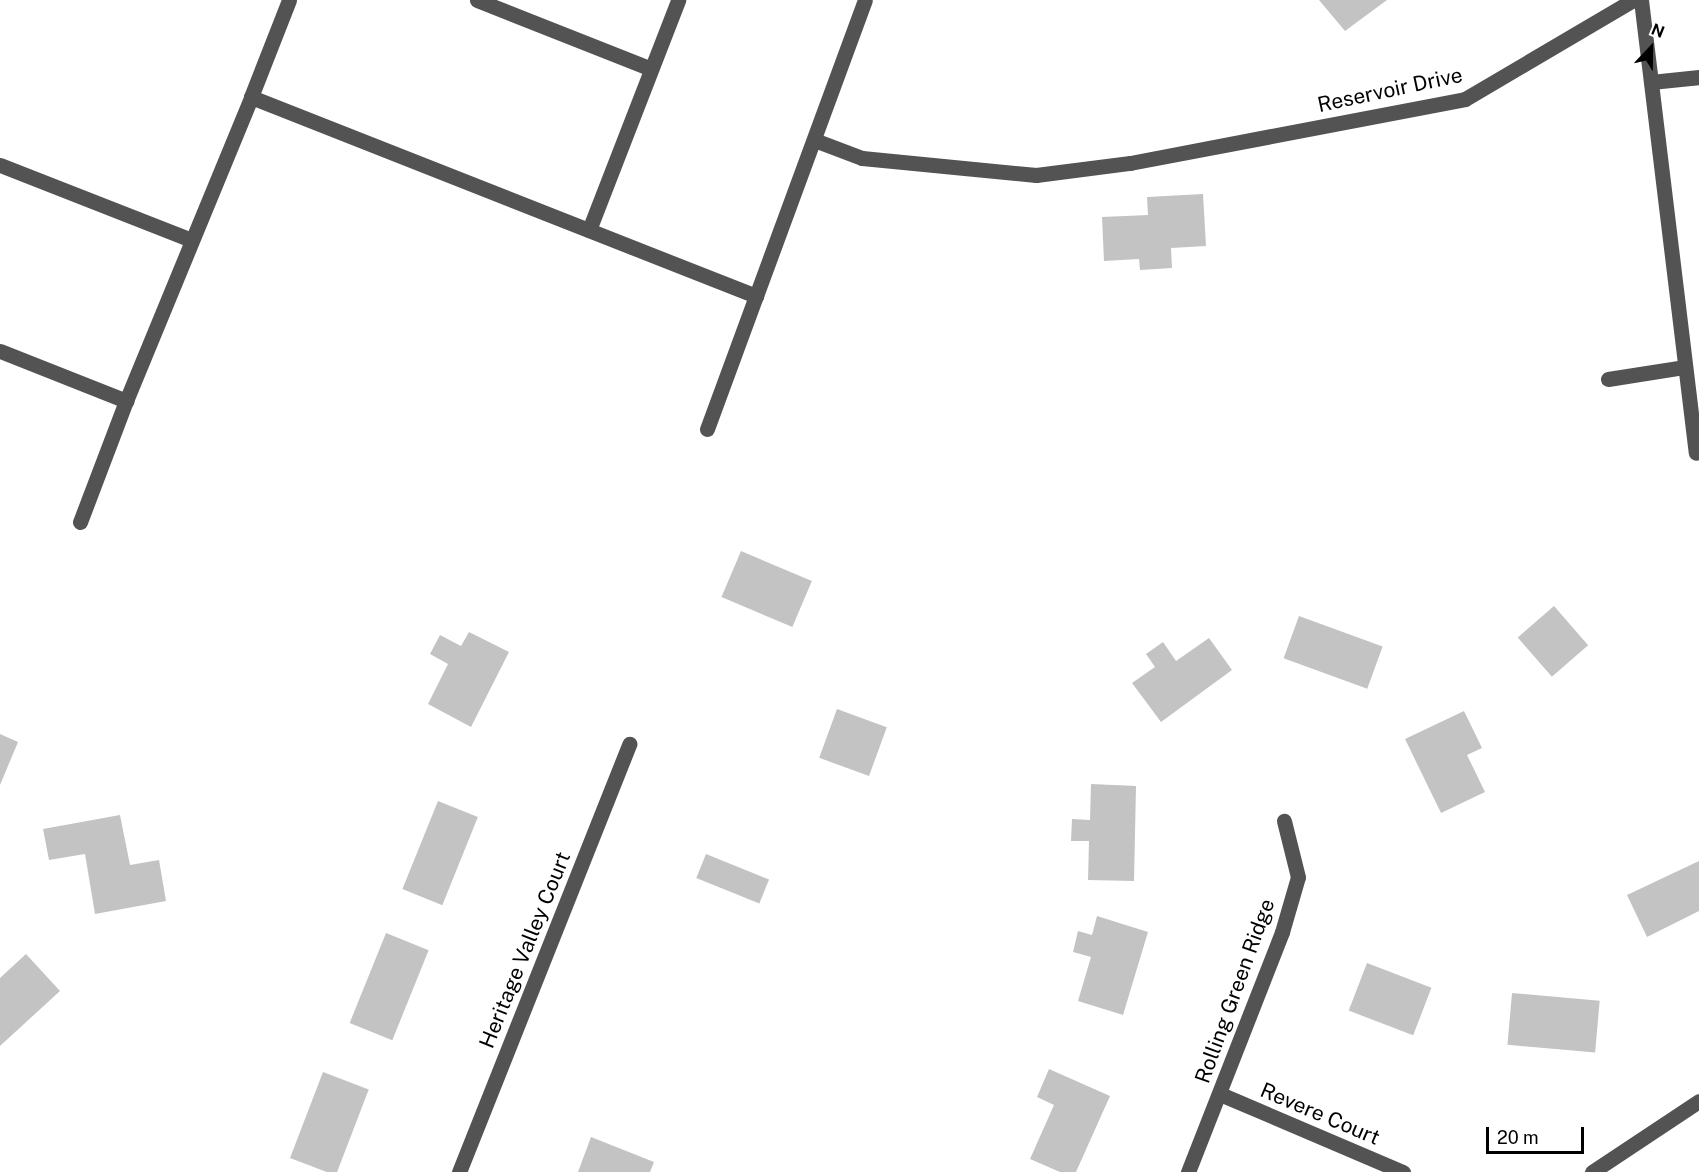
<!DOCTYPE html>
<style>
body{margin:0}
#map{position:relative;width:1699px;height:1172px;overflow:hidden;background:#fff;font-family:"Public Sans",sans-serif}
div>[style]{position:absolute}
.building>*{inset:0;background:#c3c3c3;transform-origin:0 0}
.minor>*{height:15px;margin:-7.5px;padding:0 7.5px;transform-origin:7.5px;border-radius:7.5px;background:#535353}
span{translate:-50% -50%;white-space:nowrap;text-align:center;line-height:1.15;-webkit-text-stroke:5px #fff;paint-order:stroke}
.street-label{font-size:21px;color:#000}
.north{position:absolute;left:1621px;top:18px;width:60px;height:60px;-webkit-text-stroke:4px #fff;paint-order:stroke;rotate:22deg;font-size:16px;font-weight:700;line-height:24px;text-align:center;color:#000}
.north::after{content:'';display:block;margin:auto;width:21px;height:27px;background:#000;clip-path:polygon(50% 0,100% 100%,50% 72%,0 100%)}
.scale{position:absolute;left:1486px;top:1127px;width:98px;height:27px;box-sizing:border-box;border:3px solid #000;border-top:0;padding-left:8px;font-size:18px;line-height:21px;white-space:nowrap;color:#000;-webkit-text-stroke:4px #fff;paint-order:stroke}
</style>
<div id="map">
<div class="building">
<i style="clip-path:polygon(1319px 0,1387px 0,1345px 31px)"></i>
<i style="clip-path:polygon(1203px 194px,1206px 246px,1171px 248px,1172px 268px,1140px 270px,1139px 259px,1104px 261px,1102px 217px,1148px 215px,1147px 197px)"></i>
<i style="left:741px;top:551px;width:77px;height:50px;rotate:23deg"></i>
<i style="left:1554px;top:606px;width:52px;height:48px;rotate:49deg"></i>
<i style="left:1299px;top:616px;width:89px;height:45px;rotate:20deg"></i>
<i style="clip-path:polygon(469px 632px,509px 652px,471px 727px,428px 704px,448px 664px,430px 654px,440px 635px,461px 646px)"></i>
<i style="clip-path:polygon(1209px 638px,1232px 670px,1161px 722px,1132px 683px,1155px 667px,1146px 654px,1163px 642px,1176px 661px)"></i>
<i style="left:837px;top:709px;width:53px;height:52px;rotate:20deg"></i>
<i style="clip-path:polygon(1464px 711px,1482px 748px,1467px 755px,1485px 792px,1441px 813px,1405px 739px)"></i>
<i style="clip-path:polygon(0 734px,18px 742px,0 785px)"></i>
<i style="clip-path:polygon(1091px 784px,1136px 786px,1134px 881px,1088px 880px,1089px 841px,1071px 841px,1072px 819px,1090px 820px)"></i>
<i style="left:438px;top:801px;width:43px;height:95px;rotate:22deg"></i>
<i style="clip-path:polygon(120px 815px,130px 865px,159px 860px,166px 901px,95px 914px,85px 854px,49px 860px,43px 829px)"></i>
<i style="left:706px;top:854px;width:68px;height:26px;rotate:22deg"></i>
<i style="clip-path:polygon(1699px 861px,1699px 911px,1647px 937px,1627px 895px)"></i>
<i style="clip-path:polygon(1097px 916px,1148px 932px,1123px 1015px,1078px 1001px,1091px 957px,1073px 952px,1078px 931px,1092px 935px)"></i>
<i style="left:386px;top:933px;width:46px;height:97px;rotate:22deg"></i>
<i style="clip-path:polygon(26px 954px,60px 991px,0 1046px,0 978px)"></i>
<i style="left:1367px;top:963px;width:69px;height:51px;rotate:21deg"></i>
<i style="left:1512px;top:993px;width:88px;height:52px;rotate:5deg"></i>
<i style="clip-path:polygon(1049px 1069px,1110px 1096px,1076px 1172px,1060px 1172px,1030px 1159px,1054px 1105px,1037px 1097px)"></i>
<i style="left:323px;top:1072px;width:49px;height:92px;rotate:21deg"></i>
<i style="clip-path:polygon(591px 1137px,654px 1162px,650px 1172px,578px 1172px)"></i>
</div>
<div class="minor">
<i style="left:477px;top:0;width:187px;rotate:21.6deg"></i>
<i style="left:1641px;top:0;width:456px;rotate:83.1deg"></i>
<i style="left:1651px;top:82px;width:48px;rotate:-5.9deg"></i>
<i style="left:251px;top:97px;width:104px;rotate:-68.6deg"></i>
<i style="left:817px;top:141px;width:48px;rotate:20.7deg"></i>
<i style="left:862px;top:158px;width:175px;rotate:5.6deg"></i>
<i style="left:1036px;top:175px;width:95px;rotate:-7.3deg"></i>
<i style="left:1130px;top:163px;width:341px;rotate:-10.8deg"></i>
<i style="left:1465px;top:99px;width:195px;rotate:-30.5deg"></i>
<i style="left:0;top:165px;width:205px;rotate:21.4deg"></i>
<i style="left:589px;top:230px;width:247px;rotate:-68.8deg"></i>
<i style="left:0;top:351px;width:136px;rotate:21.6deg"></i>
<i style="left:126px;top:401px;width:329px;rotate:-67.6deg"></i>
<i style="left:251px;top:97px;width:543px;rotate:21.51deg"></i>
<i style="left:756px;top:296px;width:315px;rotate:-69.8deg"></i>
<i style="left:1608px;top:379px;width:78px;rotate:-8.9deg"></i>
<i style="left:707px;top:429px;width:142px;rotate:-69.8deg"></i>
<i style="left:80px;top:522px;width:129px;rotate:-69.2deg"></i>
<i style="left:1220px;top:1094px;width:199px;rotate:23.1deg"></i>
<i style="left:459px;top:1172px;width:461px;rotate:-68.3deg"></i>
<i style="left:1188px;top:1172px;width:258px;rotate:-68.6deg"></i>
<i style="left:1282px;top:932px;width:57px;rotate:-73.8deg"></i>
<i style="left:1298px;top:877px;width:58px;rotate:-104deg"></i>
<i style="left:1592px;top:1172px;width:128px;rotate:-33.6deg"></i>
</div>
<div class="street-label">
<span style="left:1390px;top:90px;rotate:-12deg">Reservoir Drive</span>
<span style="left:525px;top:950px;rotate:-68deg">Heritage Valley Court</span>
<span style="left:1235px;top:991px;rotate:-70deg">Rolling Green Ridge</span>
<span style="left:1320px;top:1114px;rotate:23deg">Revere Court</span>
</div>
<div class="north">N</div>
<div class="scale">20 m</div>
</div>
